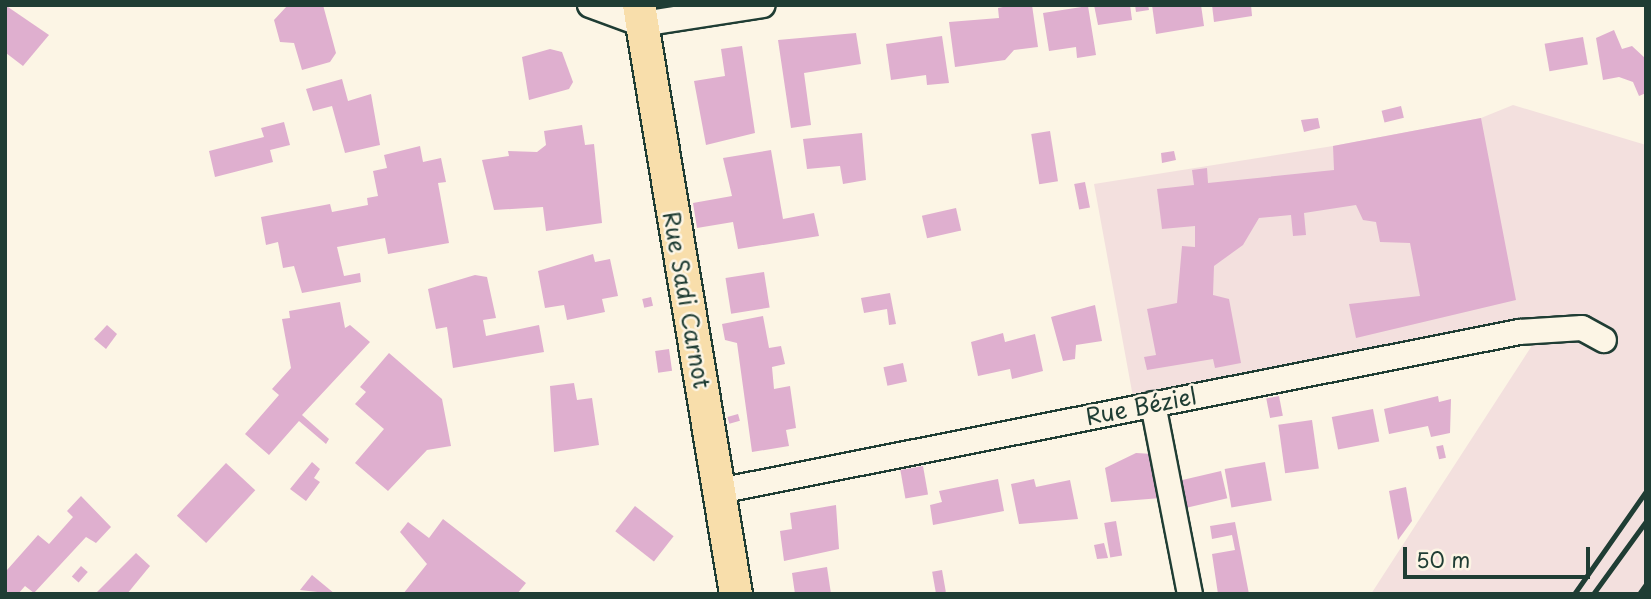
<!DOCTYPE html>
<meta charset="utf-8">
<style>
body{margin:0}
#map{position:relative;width:1651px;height:599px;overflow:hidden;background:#fcf5e5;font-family:"Playpen Sans",sans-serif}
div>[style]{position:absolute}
.built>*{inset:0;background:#f3e0de}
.building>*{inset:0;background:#dfafcf;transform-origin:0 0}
.roads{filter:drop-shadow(2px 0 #1f3d34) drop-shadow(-2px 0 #1f3d34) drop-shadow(0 2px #1f3d34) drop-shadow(0 -2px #1f3d34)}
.minor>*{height:24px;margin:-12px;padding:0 12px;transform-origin:12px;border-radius:12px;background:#fcf5e5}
.major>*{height:32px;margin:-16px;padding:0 16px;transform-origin:16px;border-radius:16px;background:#f8deab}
.rail>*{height:5px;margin:-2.5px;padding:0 2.5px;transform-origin:2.5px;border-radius:2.5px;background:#1f3d34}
span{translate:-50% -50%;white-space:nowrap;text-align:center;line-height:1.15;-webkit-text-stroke:5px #fcf5e5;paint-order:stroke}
.street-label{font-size:23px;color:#1f3d34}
.frame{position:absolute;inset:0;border:7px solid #1f3d34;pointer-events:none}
.scale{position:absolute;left:1403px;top:547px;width:187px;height:32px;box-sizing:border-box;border:4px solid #1f3d34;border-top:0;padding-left:9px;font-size:21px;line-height:24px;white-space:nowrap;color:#1f3d34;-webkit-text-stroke:5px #fcf5e5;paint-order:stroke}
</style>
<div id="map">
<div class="built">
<i style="clip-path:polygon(1513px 105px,1646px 145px,1646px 594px,1371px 594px,1542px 330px,1135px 408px,1094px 184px,1333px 146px,1481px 118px)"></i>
</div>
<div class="building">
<i style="clip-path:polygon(5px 5px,49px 35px,23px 66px,6px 53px)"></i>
<i style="clip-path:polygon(323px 5px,336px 53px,330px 62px,302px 70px,294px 43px,280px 42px,274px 20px,287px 6px)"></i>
<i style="clip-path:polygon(1013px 5px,1032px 5px,1038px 47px,1014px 50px,1005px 60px,955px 67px,949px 22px,999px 18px,998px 8px)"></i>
<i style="clip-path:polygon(1094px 5px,1130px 5px,1132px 20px,1098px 25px)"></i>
<i style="clip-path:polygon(1135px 5px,1148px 5px,1149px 10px,1136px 12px)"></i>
<i style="clip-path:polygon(1152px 5px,1201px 5px,1204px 26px,1156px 34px)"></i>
<i style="clip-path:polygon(1212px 5px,1251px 5px,1252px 16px,1214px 22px)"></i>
<i style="clip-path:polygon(1088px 6px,1096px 55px,1077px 58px,1076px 47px,1049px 51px,1043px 13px)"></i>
<i style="clip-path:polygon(1614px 30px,1622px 49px,1632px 46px,1646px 59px,1646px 93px,1639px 96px,1633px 82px,1619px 77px,1603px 80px,1596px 38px)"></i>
<i style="clip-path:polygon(856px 33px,861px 64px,804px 73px,811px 125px,791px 128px,778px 40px)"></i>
<i style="clip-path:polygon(942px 36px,949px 83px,927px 85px,926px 75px,891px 80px,886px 44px)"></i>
<i style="left:1583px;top:37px;width:28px;height:39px;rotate:80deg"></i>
<i style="clip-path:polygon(742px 46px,755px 133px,706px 145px,694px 81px,725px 76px,721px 49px)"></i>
<i style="clip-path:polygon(550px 49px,562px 52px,573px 82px,569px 89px,529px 100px,522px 57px)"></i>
<i style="clip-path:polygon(342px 79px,348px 101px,371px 94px,380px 145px,345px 153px,332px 106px,313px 111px,306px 89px)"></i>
<i style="left:1401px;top:106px;width:12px;height:20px;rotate:76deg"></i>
<i style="clip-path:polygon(1318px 118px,1320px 128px,1304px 132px,1301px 120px)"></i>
<i style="clip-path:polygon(1481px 118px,1516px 300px,1356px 338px,1349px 304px,1420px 296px,1410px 243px,1380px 242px,1376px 222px,1363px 220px,1356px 205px,1304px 213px,1306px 235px,1293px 236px,1291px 215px,1259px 218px,1243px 245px,1214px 266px,1213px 295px,1229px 299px,1241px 363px,1215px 368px,1213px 359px,1147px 370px,1144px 357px,1156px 355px,1147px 309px,1177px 303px,1182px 246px,1195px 247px,1195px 226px,1162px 229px,1157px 189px,1194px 185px,1192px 170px,1207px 168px,1208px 183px,1334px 170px,1333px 146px)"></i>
<i style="clip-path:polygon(284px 122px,290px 145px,270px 150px,273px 162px,215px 177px,209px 151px,264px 137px,261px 128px)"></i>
<i style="clip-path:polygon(582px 125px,585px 145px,594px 144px,602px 223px,546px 231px,543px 207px,494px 210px,482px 160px,509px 156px,508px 151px,537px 152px,546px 145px,544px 131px)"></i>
<i style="left:1050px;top:131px;width:51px;height:19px;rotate:81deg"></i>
<i style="clip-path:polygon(862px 133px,866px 180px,843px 184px,840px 166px,807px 169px,803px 139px)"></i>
<i style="clip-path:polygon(420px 146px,423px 162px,441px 158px,446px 182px,438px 183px,449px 243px,388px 254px,385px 238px,337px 247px,344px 276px,360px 273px,361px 282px,302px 293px,294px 266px,283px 268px,278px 242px,266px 245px,261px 217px,330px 204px,332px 212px,368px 205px,367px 198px,378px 196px,373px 171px,387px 168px,384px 155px)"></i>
<i style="clip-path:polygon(771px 150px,783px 219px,814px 213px,819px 236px,738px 249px,733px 222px,697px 228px,693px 203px,732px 196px,723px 158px)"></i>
<i style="clip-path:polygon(1174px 151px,1176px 160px,1162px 163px,1161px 153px)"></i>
<i style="left:1085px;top:182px;width:26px;height:11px;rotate:79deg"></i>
<i style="left:956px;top:208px;width:23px;height:35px;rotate:77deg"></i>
<i style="clip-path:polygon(593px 254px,595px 262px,610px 259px,618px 296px,602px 299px,605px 312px,567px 320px,564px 305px,545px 308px,538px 271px)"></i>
<i style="left:764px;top:272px;width:36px;height:39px;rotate:81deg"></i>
<i style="clip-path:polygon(475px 275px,487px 277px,496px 318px,483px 320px,486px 336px,539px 325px,544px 352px,453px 368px,447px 327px,436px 329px,428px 289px)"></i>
<i style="clip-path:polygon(890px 293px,896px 324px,889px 325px,887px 309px,864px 313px,861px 298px)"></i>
<i style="left:651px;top:297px;width:9px;height:9px;rotate:77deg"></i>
<i style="clip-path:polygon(340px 302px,345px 328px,350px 325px,370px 342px,302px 415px,329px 439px,326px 444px,299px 421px,269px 455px,245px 434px,279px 395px,272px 389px,291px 368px,282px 319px,290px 318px,289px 311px)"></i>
<i style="clip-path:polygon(1095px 305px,1102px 341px,1076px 345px,1075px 359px,1063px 361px,1051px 317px)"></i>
<i style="clip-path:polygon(763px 316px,769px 348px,781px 346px,785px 364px,772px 367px,774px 389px,790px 386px,796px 428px,786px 430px,789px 446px,752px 452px,737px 343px,725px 340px,722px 324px)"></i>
<i style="clip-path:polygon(107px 325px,117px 334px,106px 349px,94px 339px)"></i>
<i style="clip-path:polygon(1003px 333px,1005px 342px,1035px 334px,1043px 371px,1012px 379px,1010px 369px,978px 376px,971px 342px)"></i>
<i style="left:669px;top:349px;width:22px;height:14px;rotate:82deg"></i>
<i style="clip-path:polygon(389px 353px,442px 399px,451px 446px,427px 450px,388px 491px,355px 463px,384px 429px,355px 404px,366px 392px,360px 387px)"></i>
<i style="left:903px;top:363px;width:19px;height:20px;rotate:78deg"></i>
<i style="clip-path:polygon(574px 383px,577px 400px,592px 398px,599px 445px,554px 452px,550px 386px)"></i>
<i style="left:1279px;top:396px;width:20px;height:13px;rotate:79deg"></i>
<i style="clip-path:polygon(1438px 396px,1439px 402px,1451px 399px,1450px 433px,1431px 437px,1428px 426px,1389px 434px,1384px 409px)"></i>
<i style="left:1373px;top:409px;width:33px;height:42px;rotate:79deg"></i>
<i style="left:738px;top:414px;width:7px;height:11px;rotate:74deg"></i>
<i style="left:1312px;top:420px;width:49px;height:34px;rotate:82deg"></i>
<i style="left:1443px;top:445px;width:13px;height:7px;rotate:77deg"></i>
<i style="clip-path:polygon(1136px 453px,1153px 454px,1161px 498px,1111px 502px,1105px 468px)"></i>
<i style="clip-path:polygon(312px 462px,320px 469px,314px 478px,320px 482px,306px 501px,290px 489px)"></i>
<i style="left:1265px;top:462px;width:39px;height:41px;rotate:80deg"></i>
<i style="left:226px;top:463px;width:40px;height:72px;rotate:43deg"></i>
<i style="left:923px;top:466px;width:29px;height:23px;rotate:80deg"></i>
<i style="left:1221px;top:471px;width:28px;height:44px;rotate:77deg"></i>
<i style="clip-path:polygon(998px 479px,1004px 511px,933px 525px,930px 505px,942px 502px,939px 491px)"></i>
<i style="clip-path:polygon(1034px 479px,1036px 487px,1070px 480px,1078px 519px,1019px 524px,1011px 484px)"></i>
<i style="clip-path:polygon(1406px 487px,1412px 521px,1398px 540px,1389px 491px)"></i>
<i style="clip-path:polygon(81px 496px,111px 527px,96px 543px,86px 537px,34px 593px,25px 586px,18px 594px,5px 594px,7px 570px,38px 535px,49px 544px,73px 517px,67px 511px)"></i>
<i style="clip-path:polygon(836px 505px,839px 549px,784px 561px,780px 531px,792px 529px,790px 513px)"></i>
<i style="left:635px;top:506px;width:49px;height:32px;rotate:38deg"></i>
<i style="clip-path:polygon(443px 519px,526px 583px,517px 594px,403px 594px,427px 564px,400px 532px,408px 522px,429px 538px)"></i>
<i style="left:1116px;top:521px;width:35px;height:12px;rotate:80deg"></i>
<i style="clip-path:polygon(1235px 522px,1249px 594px,1218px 594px,1212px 554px,1235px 550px,1232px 535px,1212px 539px,1210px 526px)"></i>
<i style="clip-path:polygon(1104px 543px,1108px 558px,1097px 559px,1094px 545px)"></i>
<i style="clip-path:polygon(136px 553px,150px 566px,127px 594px,95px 594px)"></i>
<i style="left:81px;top:566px;width:9px;height:14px;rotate:41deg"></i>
<i style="clip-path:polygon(827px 567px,831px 594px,795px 594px,792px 573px)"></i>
<i style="left:942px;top:570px;width:22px;height:10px;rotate:80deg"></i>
<i style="clip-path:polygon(312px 575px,335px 594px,300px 590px)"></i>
</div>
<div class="roads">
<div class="minor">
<i style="left:590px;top:5px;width:55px;rotate:20.1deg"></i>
<i style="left:642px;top:24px;width:122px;rotate:-8.9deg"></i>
<i style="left:1153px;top:404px;width:194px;rotate:79deg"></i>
<i style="left:719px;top:491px;width:816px;rotate:-11.24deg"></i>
<i style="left:1519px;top:332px;width:63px;rotate:-3.6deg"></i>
<i style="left:1582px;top:328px;width:25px;rotate:29deg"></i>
</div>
<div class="major">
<i style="left:639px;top:5px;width:597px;rotate:80.65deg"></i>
</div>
</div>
<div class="rail">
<i style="left:1574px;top:594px;width:126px;rotate:-55deg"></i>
<i style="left:1593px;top:594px;width:90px;rotate:-54deg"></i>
<i style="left:1639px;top:594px;width:12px;rotate:-55deg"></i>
</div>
<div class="street-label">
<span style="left:687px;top:300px;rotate:80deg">Rue Sadi Carnot</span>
<span style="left:1141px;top:406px;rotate:-11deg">Rue Béziel</span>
</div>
<div class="frame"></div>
<div class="scale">50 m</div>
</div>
